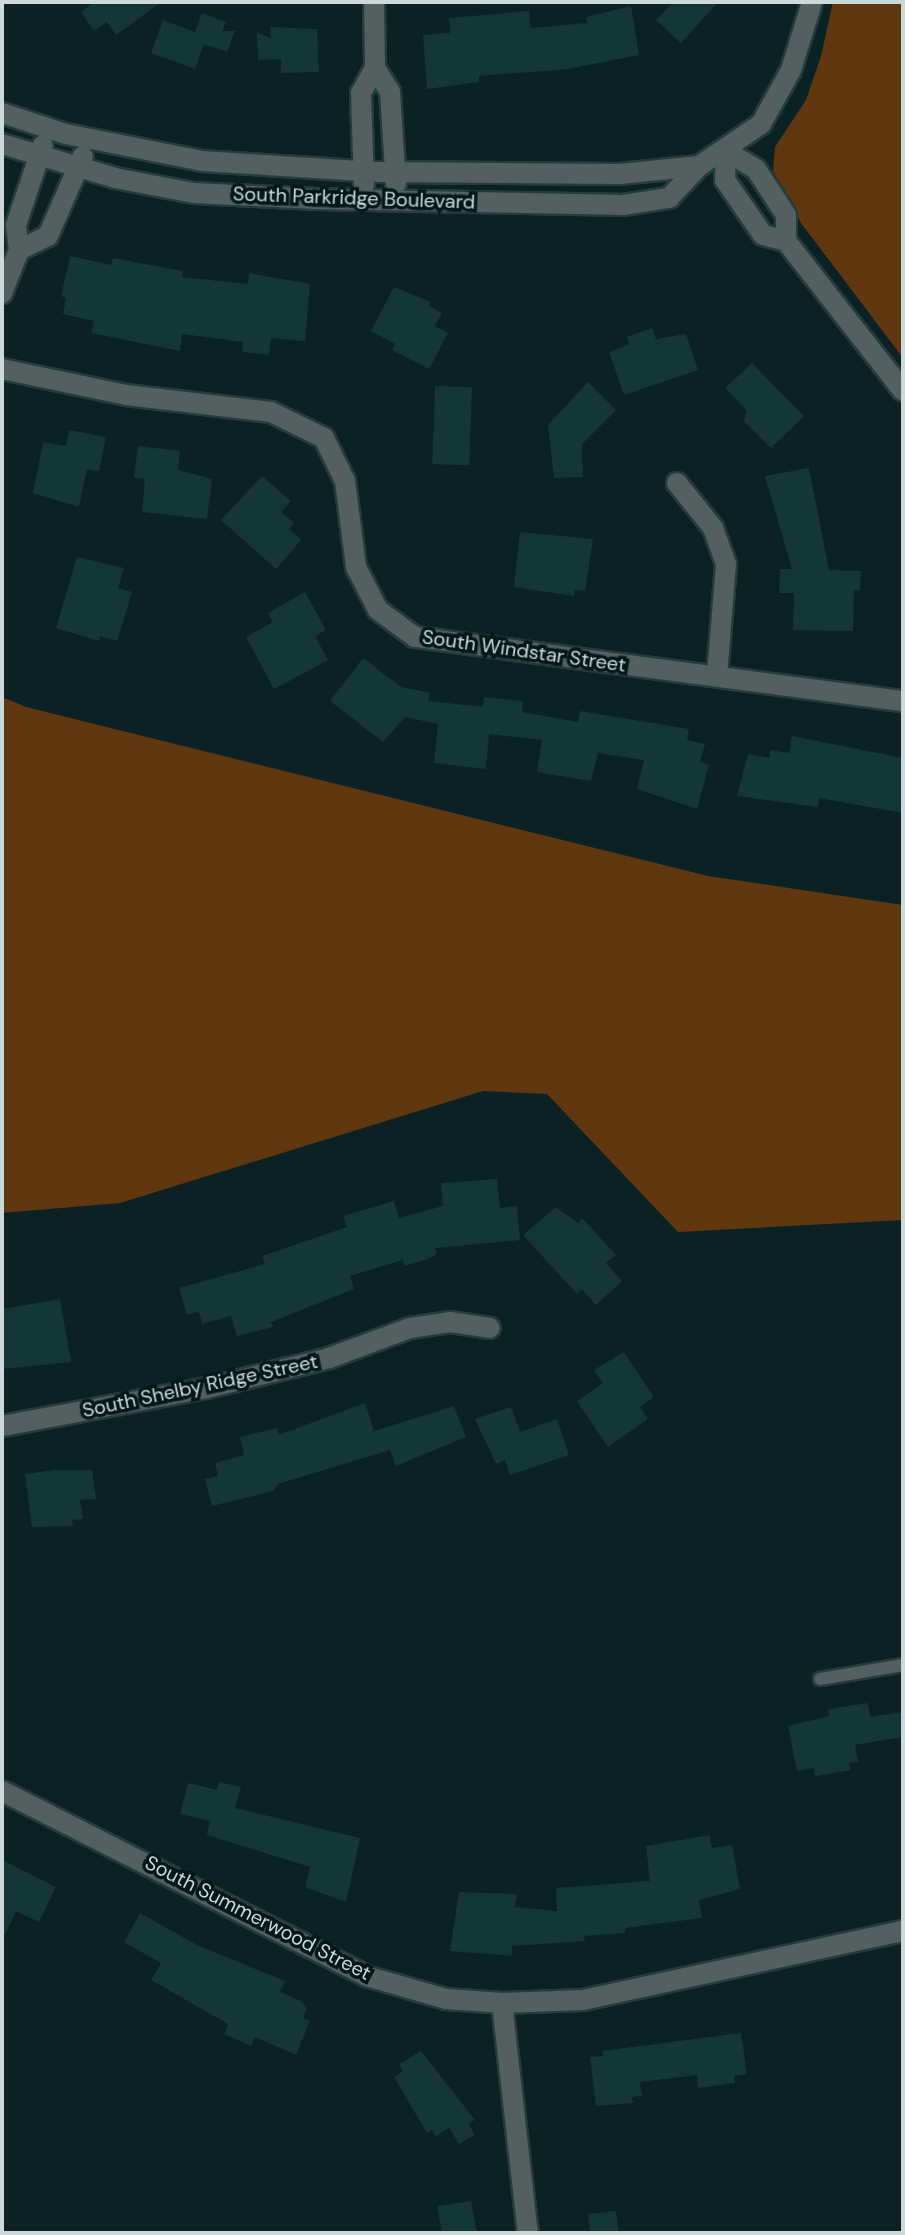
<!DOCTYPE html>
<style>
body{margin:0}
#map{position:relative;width:905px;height:2235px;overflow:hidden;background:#0a2223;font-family:"DM Sans",sans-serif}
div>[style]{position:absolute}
.green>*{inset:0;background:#60370f}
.building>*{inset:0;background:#143637;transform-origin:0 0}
.roads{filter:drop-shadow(2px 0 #253c3c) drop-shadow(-2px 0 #253c3c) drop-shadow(0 2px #253c3c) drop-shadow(0 -2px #253c3c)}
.lane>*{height:12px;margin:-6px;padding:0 6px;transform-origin:6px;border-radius:6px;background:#545f5f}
.street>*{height:20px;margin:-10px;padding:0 10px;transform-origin:10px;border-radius:10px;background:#545f5f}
span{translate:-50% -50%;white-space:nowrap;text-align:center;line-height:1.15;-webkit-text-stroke:7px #02191a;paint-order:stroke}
.street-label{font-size:20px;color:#cbd9d9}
.frame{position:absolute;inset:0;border:4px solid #cbd9d9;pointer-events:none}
</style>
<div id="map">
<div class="green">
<i style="clip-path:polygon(833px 2px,903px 2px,903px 358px,801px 223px,773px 171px,775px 147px,806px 100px,821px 56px)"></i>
<i style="clip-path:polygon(2px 697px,26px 707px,708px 876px,903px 905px,903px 1220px,678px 1232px,547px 1094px,483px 1091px,120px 1203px,2px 1213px)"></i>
</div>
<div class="building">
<i style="clip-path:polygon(94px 2px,161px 2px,116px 35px,107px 22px,94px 31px,81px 12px)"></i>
<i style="clip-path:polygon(673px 2px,718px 2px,681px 43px,656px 20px)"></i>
<i style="clip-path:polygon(631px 6px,639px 55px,568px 69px,479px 76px,479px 82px,427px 89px,423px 35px,450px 33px,449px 18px,529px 11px,531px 28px,587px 23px,586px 17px)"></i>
<i style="clip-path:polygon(202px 13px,226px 22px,222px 31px,235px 31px,227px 52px,204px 44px,195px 69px,151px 53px,163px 20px,195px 32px)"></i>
<i style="clip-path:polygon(270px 27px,317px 29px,319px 72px,281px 73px,281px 59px,258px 60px,257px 33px,271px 38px)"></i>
<i style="clip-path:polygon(70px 256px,111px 265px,113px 258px,183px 271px,182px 277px,248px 284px,249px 273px,310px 284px,305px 341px,271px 338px,269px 355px,242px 352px,243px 342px,182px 334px,180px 351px,91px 333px,94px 321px,63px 314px,66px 298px,61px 296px)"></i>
<i style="clip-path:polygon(394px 287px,431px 302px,429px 306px,442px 313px,435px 326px,448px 333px,429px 369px,392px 350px,395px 344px,371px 331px)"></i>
<i style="clip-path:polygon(652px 328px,656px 339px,686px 334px,698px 370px,624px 395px,609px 352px,629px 344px,627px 337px)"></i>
<i style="clip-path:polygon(752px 363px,804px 416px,771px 448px,744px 421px,747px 411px,725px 388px)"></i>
<i style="clip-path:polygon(588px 382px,616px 410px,582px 444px,583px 477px,554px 478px,548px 425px)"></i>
<i style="left:435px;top:386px;width:37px;height:78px;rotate:2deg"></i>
<i style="clip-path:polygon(69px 430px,106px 437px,99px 471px,87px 469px,79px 507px,33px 493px,43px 442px,66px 446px)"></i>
<i style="clip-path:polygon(138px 446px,180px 451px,178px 470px,212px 479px,207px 519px,142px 512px,145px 479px,134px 478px)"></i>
<i style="clip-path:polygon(809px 468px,829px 570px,861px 571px,860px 590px,854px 590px,853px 631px,793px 630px,794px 593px,779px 593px,780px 569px,792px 569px,765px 476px)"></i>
<i style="clip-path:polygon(262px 476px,291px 501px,281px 512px,294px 523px,289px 529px,301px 540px,276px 569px,221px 520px)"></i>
<i style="clip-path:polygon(520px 532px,593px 539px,585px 591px,575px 590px,574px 596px,514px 587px)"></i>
<i style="clip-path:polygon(77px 557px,124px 568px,118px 588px,132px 592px,117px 641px,100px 636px,99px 641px,56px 628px)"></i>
<i style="clip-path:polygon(305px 592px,326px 630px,315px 636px,328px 660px,274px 689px,246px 637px,273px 622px,268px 613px)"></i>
<i style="clip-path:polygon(363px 658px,401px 687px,430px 693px,428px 701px,483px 707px,484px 697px,523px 701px,522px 712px,578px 722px,580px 711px,689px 729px,687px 740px,705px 744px,700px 762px,709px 765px,697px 809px,637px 789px,644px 760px,598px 753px,591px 781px,537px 772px,542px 740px,489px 734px,486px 769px,434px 763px,438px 724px,405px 717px,383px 742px,330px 701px)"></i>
<i style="clip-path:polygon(792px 736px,903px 758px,903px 813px,819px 798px,818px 807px,737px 796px,748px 754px,770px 758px,770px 750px,789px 753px)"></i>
<i style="clip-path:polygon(497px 1179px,500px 1208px,517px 1206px,520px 1240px,435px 1248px,437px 1254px,428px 1259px,404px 1266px,403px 1260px,350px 1276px,354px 1289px,271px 1322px,273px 1327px,237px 1336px,231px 1316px,202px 1324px,199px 1311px,187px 1315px,179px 1288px,265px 1264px,262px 1256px,347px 1227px,343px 1216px,394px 1201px,399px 1218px,443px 1206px,441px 1183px)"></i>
<i style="clip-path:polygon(556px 1207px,578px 1223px,582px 1218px,616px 1255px,606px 1263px,622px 1281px,596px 1305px,582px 1289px,577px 1294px,523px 1235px)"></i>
<i style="clip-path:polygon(60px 1299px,71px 1362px,2px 1369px,2px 1309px)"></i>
<i style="clip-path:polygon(624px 1352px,654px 1397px,640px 1407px,648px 1419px,608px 1447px,577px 1401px,603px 1383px,594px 1370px)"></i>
<i style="clip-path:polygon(365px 1403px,374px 1431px,454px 1406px,466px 1437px,396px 1466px,390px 1450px,278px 1484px,273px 1491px,212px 1506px,205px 1479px,218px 1476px,215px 1463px,244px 1455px,240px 1437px,277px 1428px,279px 1435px)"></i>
<i style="clip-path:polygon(511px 1407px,520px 1432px,557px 1419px,569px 1455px,510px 1475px,505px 1460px,496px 1464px,475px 1419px)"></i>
<i style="clip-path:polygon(55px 1470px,92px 1470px,96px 1499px,80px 1500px,83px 1519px,72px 1520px,73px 1526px,32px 1527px,25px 1474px)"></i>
<i style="clip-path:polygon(868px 1703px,870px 1717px,903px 1712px,903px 1737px,855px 1745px,858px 1762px,849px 1763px,851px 1770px,815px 1776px,814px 1768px,797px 1771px,788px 1726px,829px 1716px,828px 1709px)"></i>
<i style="clip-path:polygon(219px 1782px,241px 1787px,235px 1808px,360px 1838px,346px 1902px,305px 1887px,310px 1867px,207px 1835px,210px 1821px,180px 1814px,188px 1783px,217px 1790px)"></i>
<i style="clip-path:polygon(710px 1835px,712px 1848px,732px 1845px,740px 1889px,699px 1900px,702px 1918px,625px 1928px,625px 1933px,584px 1936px,585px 1941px,512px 1946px,512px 1956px,450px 1951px,459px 1892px,517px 1894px,515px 1907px,557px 1911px,556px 1888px,650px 1881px,646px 1846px)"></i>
<i style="clip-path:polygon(2px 1860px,56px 1887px,39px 1922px,16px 1911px,2px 1941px)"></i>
<i style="clip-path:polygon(140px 1913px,197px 1945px,285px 1981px,280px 1992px,301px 2001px,307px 2009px,303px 2018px,310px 2021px,296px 2055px,255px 2037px,251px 2046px,224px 2034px,228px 2024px,151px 1980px,161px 1963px,124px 1942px)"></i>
<i style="clip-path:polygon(741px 2033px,747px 2074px,734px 2076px,735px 2083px,698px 2088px,697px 2075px,640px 2082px,642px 2096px,632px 2097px,633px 2103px,596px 2106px,590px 2057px,603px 2056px,602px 2051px)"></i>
<i style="clip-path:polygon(421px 2051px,475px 2120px,468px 2123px,475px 2135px,459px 2144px,449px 2128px,436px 2136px,432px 2130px,427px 2133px,394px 2077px,403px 2071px,399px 2064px)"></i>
<i style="clip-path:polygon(471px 2201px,477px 2233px,442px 2233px,437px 2206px)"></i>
<i style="clip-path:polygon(616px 2211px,619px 2233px,590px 2233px,588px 2214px)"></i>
</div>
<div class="roads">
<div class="lane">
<i style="left:820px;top:1679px;width:84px;rotate:-9.6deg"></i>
</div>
<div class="street">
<i style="left:374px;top:2px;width:66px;rotate:89.1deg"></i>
<i style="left:375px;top:68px;width:28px;rotate:58deg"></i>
<i style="left:390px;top:92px;width:92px;rotate:86.3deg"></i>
<i style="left:2px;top:113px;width:67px;rotate:18.2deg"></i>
<i style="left:66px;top:134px;width:139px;rotate:11.2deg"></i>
<i style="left:202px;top:161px;width:177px;rotate:3.6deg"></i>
<i style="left:379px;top:172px;width:241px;rotate:0.5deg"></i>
<i style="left:620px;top:174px;width:79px;rotate:-5.8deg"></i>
<i style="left:699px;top:166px;width:75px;rotate:-34.1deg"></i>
<i style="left:761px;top:124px;width:62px;rotate:-60.9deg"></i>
<i style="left:791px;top:70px;width:71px;rotate:-72.8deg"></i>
<i style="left:2px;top:144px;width:118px;rotate:16.7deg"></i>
<i style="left:115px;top:178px;width:80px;rotate:10.8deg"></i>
<i style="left:194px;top:193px;width:122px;rotate:2.8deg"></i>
<i style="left:316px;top:199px;width:307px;rotate:1.1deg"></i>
<i style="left:623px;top:205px;width:47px;rotate:-8.7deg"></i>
<i style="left:669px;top:198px;width:44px;rotate:-46.8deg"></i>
<i style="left:726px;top:151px;width:35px;rotate:31deg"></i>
<i style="left:756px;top:169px;width:55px;rotate:56.9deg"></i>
<i style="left:786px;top:215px;width:26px;rotate:90deg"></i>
<i style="left:786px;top:241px;width:24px;rotate:-165deg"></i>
<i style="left:763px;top:235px;width:67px;rotate:-124.6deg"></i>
<i style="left:725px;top:180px;width:29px;rotate:-88deg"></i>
<i style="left:364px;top:185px;width:92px;rotate:-91.9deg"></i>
<i style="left:361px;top:93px;width:29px;rotate:-61deg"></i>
<i style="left:786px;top:241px;width:190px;rotate:52deg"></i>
<i style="left:19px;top:250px;width:32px;rotate:-26deg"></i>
<i style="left:48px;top:236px;width:87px;rotate:-66.4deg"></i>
<i style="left:2px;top:293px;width:46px;rotate:-68.4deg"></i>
<i style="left:19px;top:250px;width:25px;rotate:-97deg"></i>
<i style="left:16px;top:225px;width:84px;rotate:-71.4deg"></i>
<i style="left:2px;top:369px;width:127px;rotate:11.8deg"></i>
<i style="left:126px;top:395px;width:146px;rotate:6.7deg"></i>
<i style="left:271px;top:412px;width:59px;rotate:26.1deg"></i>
<i style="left:324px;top:438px;width:48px;rotate:64deg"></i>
<i style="left:345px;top:481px;width:87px;rotate:82.7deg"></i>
<i style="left:356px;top:567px;width:48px;rotate:62.9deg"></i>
<i style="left:378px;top:610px;width:46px;rotate:36.1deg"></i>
<i style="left:415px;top:637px;width:492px;rotate:7.5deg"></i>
<i style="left:677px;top:483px;width:58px;rotate:51.3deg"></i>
<i style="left:713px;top:528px;width:38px;rotate:70deg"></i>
<i style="left:726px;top:564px;width:112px;rotate:94.6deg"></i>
<i style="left:2px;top:1426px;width:208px;rotate:-10.5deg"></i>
<i style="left:207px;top:1388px;width:126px;rotate:-13.8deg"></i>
<i style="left:329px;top:1358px;width:86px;rotate:-20.3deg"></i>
<i style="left:410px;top:1328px;width:40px;rotate:-8.5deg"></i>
<i style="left:450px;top:1322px;width:40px;rotate:8.5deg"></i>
<i style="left:2px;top:1791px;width:408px;rotate:26.9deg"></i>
<i style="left:366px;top:1976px;width:83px;rotate:16deg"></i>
<i style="left:446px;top:1999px;width:56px;rotate:4.1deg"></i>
<i style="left:502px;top:2003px;width:81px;rotate:-2.1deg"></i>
<i style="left:583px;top:2000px;width:327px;rotate:-12.2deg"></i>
<i style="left:502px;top:2003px;width:231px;rotate:83.6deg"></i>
</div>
</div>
<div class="street-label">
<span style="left:354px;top:198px;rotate:2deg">South Parkridge Boulevard</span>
<span style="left:524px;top:651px;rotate:8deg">South Windstar Street</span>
<span style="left:200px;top:1386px;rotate:-12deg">South Shelby Ridge Street</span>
<span style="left:258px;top:1918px;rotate:27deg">South Summerwood Street</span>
</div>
<div class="frame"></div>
</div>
